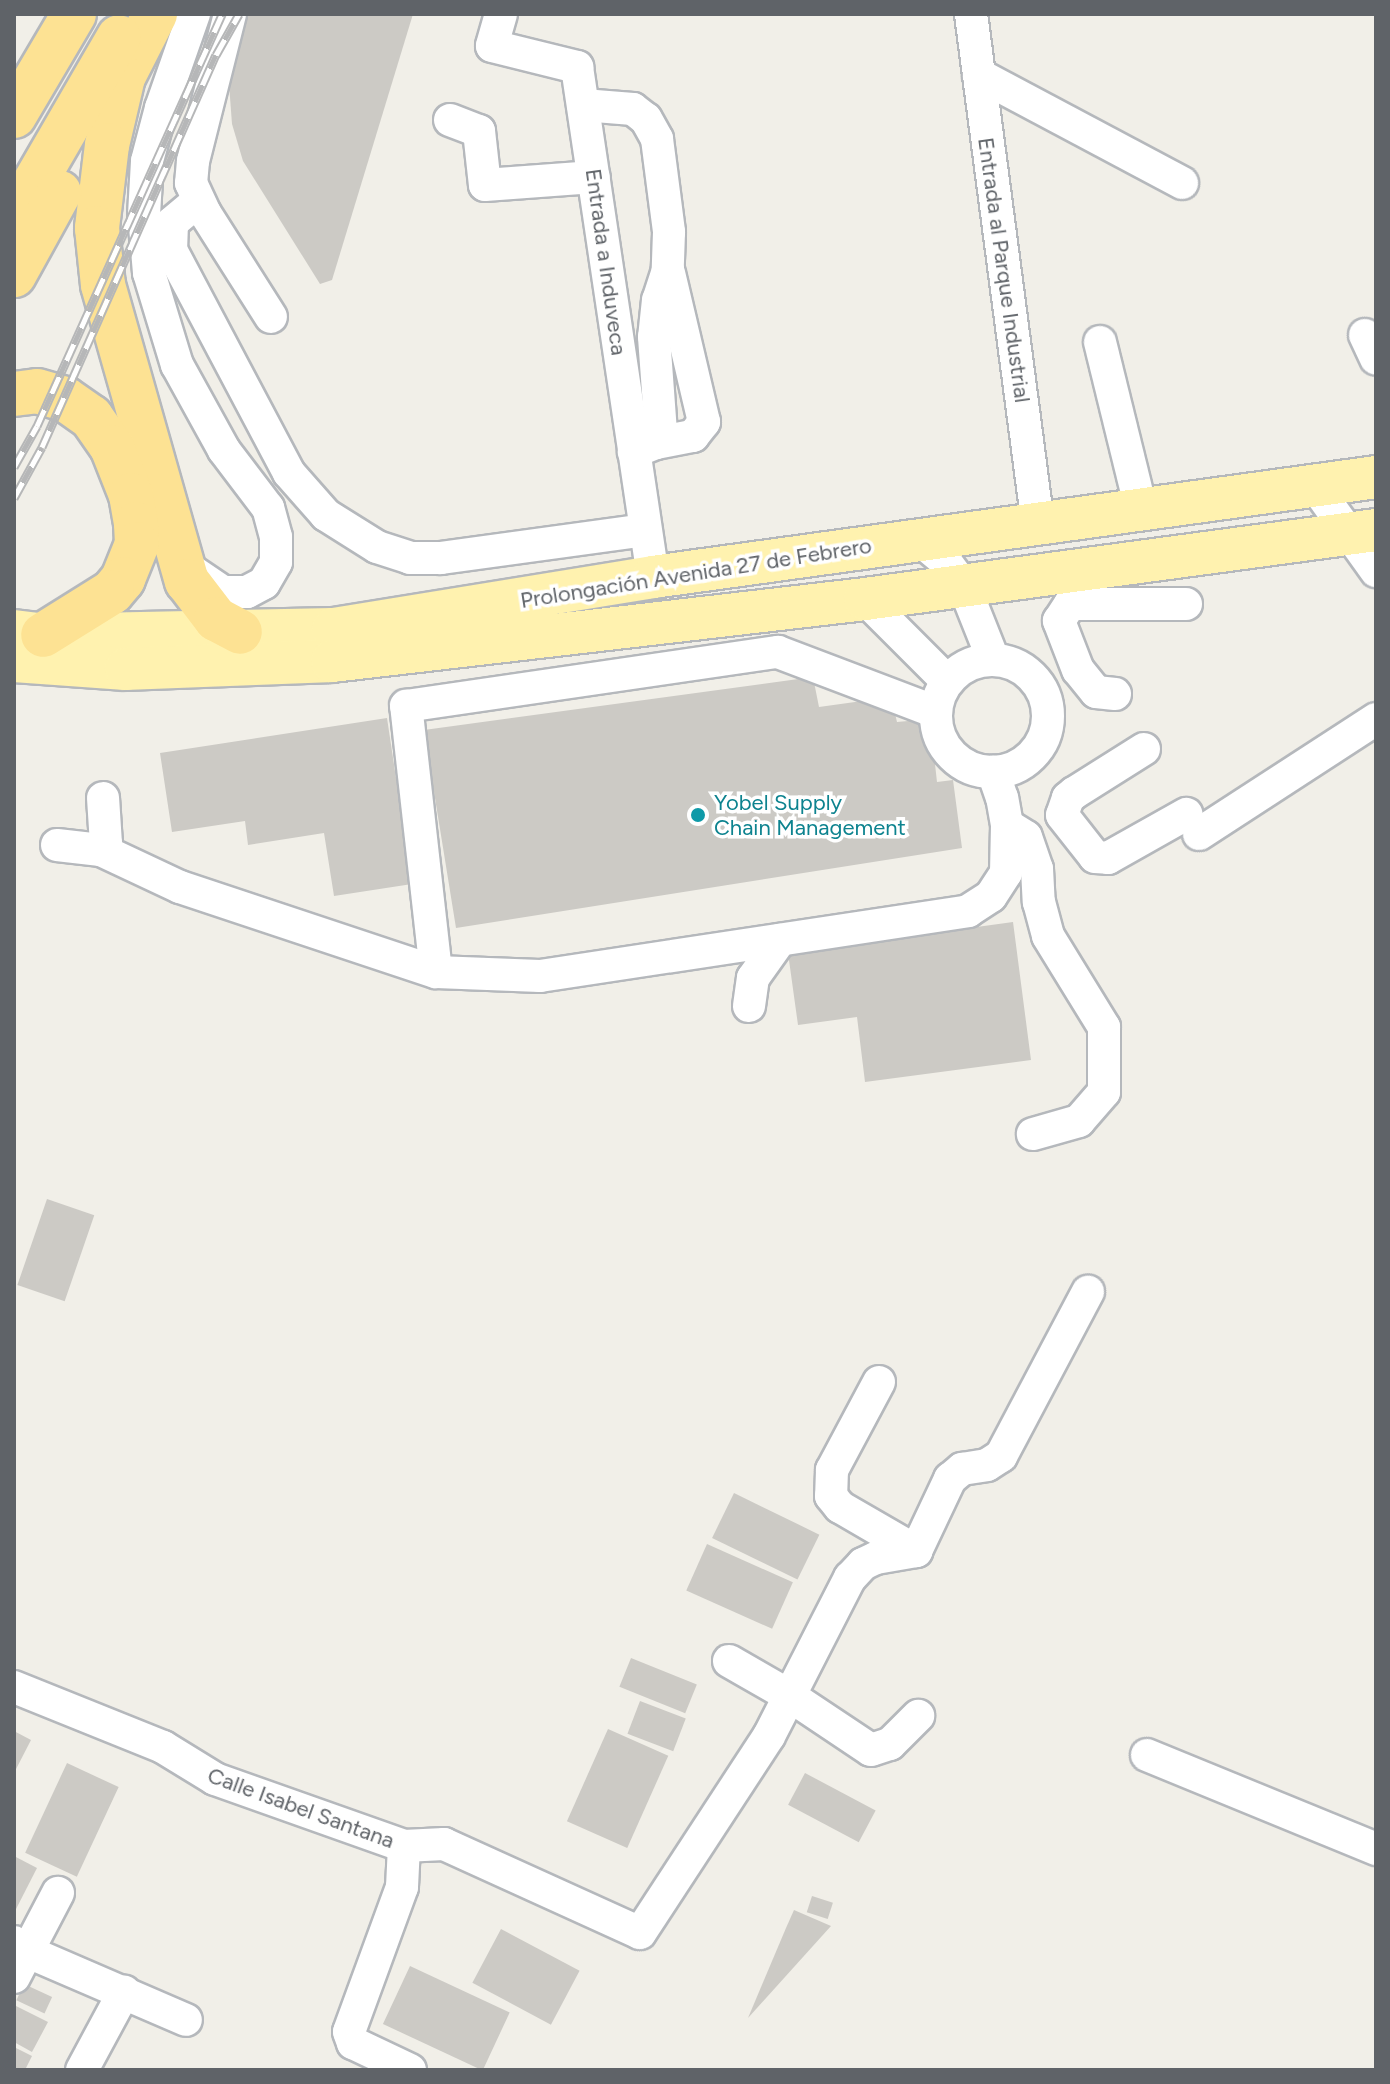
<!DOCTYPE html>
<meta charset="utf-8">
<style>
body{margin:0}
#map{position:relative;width:1390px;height:2084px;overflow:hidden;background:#f1efe8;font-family:Figtree,sans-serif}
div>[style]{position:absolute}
.building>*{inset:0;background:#cccac5;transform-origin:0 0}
.roads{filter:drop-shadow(2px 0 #b5b8bc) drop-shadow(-2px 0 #b5b8bc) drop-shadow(0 2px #b5b8bc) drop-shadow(0 -2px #b5b8bc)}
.minor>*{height:32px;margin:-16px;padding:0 16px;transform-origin:16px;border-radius:16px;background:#fff}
.minor>.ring{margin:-16px;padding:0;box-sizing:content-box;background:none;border:32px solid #fff;border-radius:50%}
.major>*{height:42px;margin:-21px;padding:0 21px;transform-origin:21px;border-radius:21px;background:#fff2af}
.highway>*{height:44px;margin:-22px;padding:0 22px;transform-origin:22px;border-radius:22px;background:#fde293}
.rail>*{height:9px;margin-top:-4.5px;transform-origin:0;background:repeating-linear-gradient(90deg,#fff 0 18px,#b6b7b8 0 36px);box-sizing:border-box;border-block:2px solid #b6b7b8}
.dots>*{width:22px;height:22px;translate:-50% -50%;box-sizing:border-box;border:4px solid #fff;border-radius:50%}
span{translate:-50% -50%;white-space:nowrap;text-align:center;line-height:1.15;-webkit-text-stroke:7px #fff;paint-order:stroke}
.street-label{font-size:22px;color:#5f6368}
.culture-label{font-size:22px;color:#0d838f}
.left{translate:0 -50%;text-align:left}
.frame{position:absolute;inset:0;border:16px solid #5f6368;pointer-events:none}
</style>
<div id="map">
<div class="building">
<i style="clip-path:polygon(248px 14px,413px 14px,332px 280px,320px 284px,243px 161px,232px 124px,229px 84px)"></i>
<i style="clip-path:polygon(813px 677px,819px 707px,891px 697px,897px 722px,930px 719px,937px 782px,953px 780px,962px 848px,456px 928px,424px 730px)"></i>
<i style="clip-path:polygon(387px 718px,412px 884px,334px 896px,324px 833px,248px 845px,245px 821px,172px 832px,160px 753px)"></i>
<i style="clip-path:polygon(1013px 922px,1031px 1060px,865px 1082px,857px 1017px,798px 1025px,788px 953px)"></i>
<i style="left:47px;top:1199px;width:50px;height:91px;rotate:19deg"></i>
<i style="left:734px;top:1493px;width:95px;height:50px;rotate:26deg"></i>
<i style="left:707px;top:1544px;width:94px;height:51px;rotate:24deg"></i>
<i style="left:631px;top:1658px;width:71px;height:31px;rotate:22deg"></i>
<i style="left:640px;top:1701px;width:49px;height:35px;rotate:21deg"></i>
<i style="left:608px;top:1729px;width:66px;height:101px;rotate:24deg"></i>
<i style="clip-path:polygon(14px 1731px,31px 1740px,14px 1773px)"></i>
<i style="left:67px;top:1763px;width:57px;height:99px;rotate:25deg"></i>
<i style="left:805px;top:1773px;width:80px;height:36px;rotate:28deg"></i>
<i style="clip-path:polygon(14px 1856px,37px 1868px,14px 1913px)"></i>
<i style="left:812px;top:1896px;width:22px;height:17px;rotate:18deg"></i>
<i style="clip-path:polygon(794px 1910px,831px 1926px,748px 2018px,786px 1928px)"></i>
<i style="left:501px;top:1929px;width:89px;height:61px;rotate:28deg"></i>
<i style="left:410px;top:1966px;width:110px;height:64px;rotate:25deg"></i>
<i style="left:24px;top:1984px;width:31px;height:18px;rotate:25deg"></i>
<i style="clip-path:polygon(14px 2005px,48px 2022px,32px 2052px,14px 2042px)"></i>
<i style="clip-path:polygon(14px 2047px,32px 2056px,25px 2070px,14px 2070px)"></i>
</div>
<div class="roads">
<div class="minor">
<i style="left:230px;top:14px;width:152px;rotate:104.1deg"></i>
<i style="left:193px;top:161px;width:22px;rotate:95deg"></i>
<i style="left:191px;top:183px;width:33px;rotate:65deg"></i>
<i style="left:205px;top:213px;width:123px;rotate:57.6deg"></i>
<i style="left:501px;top:14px;width:33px;rotate:106deg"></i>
<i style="left:492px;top:46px;width:88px;rotate:13.9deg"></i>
<i style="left:577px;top:67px;width:516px;rotate:81.52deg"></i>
<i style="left:971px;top:14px;width:515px;rotate:82.53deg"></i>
<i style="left:979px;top:75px;width:230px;rotate:28deg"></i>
<i style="left:583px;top:105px;width:50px;rotate:4.6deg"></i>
<i style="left:633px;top:109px;width:16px;rotate:38deg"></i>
<i style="left:646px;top:119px;width:23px;rotate:61deg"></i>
<i style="left:657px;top:139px;width:94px;rotate:82.6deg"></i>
<i style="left:669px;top:232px;width:38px;rotate:92deg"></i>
<i style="left:668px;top:270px;width:32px;rotate:108deg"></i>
<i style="left:658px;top:300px;width:37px;rotate:96deg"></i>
<i style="left:654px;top:337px;width:95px;rotate:85.8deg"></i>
<i style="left:661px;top:432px;width:12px;rotate:114deg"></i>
<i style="left:656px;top:443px;width:24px;rotate:158deg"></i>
<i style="left:450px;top:120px;width:31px;rotate:21deg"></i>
<i style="left:479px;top:131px;width:54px;rotate:83.7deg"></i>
<i style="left:485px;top:185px;width:109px;rotate:-4.2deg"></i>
<i style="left:198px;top:201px;width:34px;rotate:140deg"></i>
<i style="left:172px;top:223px;width:27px;rotate:92deg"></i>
<i style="left:171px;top:250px;width:252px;rotate:62.1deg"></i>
<i style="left:289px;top:473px;width:56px;rotate:48.6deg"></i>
<i style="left:326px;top:515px;width:60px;rotate:32.1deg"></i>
<i style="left:377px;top:547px;width:35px;rotate:18deg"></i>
<i style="left:410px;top:558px;width:31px"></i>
<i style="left:441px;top:558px;width:206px;rotate:-7.8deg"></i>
<i style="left:1365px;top:335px;width:26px;rotate:65deg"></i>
<i style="left:1100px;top:342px;width:172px;rotate:76.2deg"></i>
<i style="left:656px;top:443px;width:38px;rotate:-11deg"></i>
<i style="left:693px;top:436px;width:18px;rotate:-52deg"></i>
<i style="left:704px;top:422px;width:153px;rotate:-103.2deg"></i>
<i style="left:1315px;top:486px;width:105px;rotate:54.3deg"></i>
<i style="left:920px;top:540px;width:33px;rotate:40deg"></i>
<i style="left:945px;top:561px;width:31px;rotate:53deg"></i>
<i style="left:964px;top:586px;width:79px;rotate:68.3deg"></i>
<i style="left:186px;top:567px;width:45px;rotate:34deg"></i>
<i style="left:223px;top:592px;width:24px"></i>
<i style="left:247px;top:592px;width:19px;rotate:-28deg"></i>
<i style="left:264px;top:583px;width:24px;rotate:-60deg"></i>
<i style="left:276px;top:562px;width:25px;rotate:-90deg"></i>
<i style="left:276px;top:537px;width:30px;rotate:-105deg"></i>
<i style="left:268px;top:508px;width:73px;rotate:-127.2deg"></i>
<i style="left:224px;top:450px;width:97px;rotate:-118.9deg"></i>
<i style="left:177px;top:365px;width:96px;rotate:-106.9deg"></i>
<i style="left:149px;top:273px;width:58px;rotate:-94.9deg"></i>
<i style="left:144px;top:215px;width:54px;rotate:-86.8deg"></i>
<i style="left:147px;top:161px;width:55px;rotate:-75.2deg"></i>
<i style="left:161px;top:108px;width:100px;rotate:-70.7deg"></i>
<i style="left:865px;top:599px;width:116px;rotate:45deg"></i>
<i class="ring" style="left:936px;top:660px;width:80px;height:80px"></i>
<i style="left:1115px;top:694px;width:19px;rotate:-174deg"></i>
<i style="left:1096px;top:692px;width:28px;rotate:-129deg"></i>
<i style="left:1078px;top:670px;width:53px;rotate:-111.2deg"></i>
<i style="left:1059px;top:621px;width:20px;rotate:-57deg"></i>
<i style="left:1070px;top:604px;width:116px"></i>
<i style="left:1144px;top:749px;width:83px;rotate:147.8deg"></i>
<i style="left:1074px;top:793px;width:8px;rotate:140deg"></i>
<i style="left:1068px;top:798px;width:18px;rotate:109deg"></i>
<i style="left:1062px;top:815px;width:53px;rotate:51.8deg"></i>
<i style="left:1095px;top:857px;width:13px;rotate:4deg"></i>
<i style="left:1108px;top:858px;width:90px;rotate:-29.4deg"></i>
<i style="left:1007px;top:825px;width:22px;rotate:32deg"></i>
<i style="left:1026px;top:837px;width:34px;rotate:71deg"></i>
<i style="left:1037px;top:869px;width:33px;rotate:87deg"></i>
<i style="left:1039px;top:902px;width:35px;rotate:75deg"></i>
<i style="left:1048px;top:936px;width:107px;rotate:58.4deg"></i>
<i style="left:1104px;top:1027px;width:65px;rotate:90deg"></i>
<i style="left:1104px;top:1092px;width:38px;rotate:131deg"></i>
<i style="left:1079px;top:1121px;width:48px;rotate:164.2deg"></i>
<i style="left:1199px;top:834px;width:211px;rotate:-33deg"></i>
<i style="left:57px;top:845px;width:44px;rotate:6.5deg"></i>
<i style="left:101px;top:850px;width:8px;rotate:-50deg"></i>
<i style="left:106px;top:844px;width:46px;rotate:-93.7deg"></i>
<i style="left:101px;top:850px;width:87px;rotate:25.1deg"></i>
<i style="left:180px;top:887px;width:270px;rotate:18.4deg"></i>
<i style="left:436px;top:972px;width:104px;rotate:2.2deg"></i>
<i style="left:540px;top:976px;width:433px;rotate:-8.6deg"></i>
<i style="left:968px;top:911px;width:27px;rotate:-33deg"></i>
<i style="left:991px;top:896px;width:27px;rotate:-57deg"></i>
<i style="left:1006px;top:873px;width:48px;rotate:-88.8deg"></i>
<i style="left:1007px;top:825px;width:27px;rotate:-100deg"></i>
<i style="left:1002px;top:798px;width:28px;rotate:-109deg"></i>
<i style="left:436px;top:972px;width:268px;rotate:-96.4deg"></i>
<i style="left:406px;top:706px;width:376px;rotate:-8.3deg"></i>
<i style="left:778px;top:652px;width:169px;rotate:20.8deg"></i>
<i style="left:749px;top:1006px;width:28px;rotate:-82deg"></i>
<i style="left:753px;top:978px;width:47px;rotate:-54.6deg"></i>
<i style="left:879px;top:1382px;width:100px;rotate:118.1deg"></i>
<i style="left:832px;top:1470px;width:26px;rotate:92deg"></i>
<i style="left:831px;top:1496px;width:14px;rotate:51deg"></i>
<i style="left:840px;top:1507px;width:88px;rotate:30.1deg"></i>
<i style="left:729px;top:1661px;width:70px;rotate:29.8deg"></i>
<i style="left:790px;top:1696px;width:97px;rotate:33.7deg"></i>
<i style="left:871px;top:1750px;width:20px;rotate:-18deg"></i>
<i style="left:890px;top:1744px;width:40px;rotate:-45deg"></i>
<i style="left:14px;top:1687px;width:161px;rotate:21.9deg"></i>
<i style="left:163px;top:1747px;width:61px;rotate:31.6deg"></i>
<i style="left:215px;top:1779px;width:201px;rotate:19.5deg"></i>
<i style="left:404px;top:1846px;width:40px;rotate:-2.9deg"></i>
<i style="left:444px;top:1844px;width:215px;rotate:24.4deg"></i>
<i style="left:640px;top:1933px;width:235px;rotate:-56.8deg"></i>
<i style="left:769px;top:1736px;width:178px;rotate:-62.9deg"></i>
<i style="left:850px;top:1578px;width:19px;rotate:-47deg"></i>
<i style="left:863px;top:1564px;width:14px;rotate:-25deg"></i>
<i style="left:876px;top:1558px;width:41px;rotate:-9.9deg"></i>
<i style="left:916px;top:1551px;width:80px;rotate:-64.7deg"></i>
<i style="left:950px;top:1479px;width:16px;rotate:-40deg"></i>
<i style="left:962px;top:1469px;width:25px;rotate:-9deg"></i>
<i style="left:987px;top:1465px;width:17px;rotate:-33deg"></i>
<i style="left:1001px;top:1456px;width:186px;rotate:-62.1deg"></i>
<i style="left:1147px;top:1755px;width:248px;rotate:22.3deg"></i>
<i style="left:404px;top:1846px;width:41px;rotate:92.8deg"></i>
<i style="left:402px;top:1887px;width:154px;rotate:110.1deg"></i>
<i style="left:349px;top:2032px;width:12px;rotate:70deg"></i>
<i style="left:353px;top:2043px;width:63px;rotate:25.3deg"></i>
<i style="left:14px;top:1942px;width:15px;rotate:37deg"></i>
<i style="left:26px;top:1951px;width:174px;rotate:23.3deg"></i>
<i style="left:14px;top:1977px;width:95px;rotate:-62.4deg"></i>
<i style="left:82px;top:2070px;width:89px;rotate:-61.7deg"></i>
</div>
<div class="major">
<i style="left:14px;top:631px;width:31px;rotate:7deg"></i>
<i style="left:45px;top:635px;width:288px;rotate:-1.2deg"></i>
<i style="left:333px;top:629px;width:324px;rotate:-9.2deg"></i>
<i style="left:653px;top:577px;width:730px;rotate:-7.87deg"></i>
<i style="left:14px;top:661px;width:112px;rotate:4.1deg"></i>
<i style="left:126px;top:669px;width:206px;rotate:-2.2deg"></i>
<i style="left:332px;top:661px;width:537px;rotate:-6.63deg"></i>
<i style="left:865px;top:599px;width:516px;rotate:-7.69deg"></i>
</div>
<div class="highway">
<i style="left:155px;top:14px;width:71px;rotate:116.9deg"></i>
<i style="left:123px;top:77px;width:70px;rotate:103.2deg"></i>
<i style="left:107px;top:145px;width:84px;rotate:96.9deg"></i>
<i style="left:97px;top:228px;width:57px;rotate:84deg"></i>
<i style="left:103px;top:285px;width:308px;rotate:74.2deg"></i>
<i style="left:187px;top:581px;width:48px;rotate:52.7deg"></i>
<i style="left:216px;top:619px;width:27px;rotate:28deg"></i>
<i style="left:14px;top:116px;width:118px;rotate:-59.5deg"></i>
<i style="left:14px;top:218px;width:209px;rotate:-59.9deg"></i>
<i style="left:14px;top:275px;width:94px;rotate:-61.2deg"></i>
<i style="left:14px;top:394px;width:23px;rotate:-7deg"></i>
<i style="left:37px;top:391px;width:29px;rotate:16deg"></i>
<i style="left:65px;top:399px;width:32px;rotate:35deg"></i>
<i style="left:91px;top:417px;width:37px;rotate:55deg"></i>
<i style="left:112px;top:447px;width:52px;rotate:68.4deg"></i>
<i style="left:131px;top:495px;width:29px;rotate:80deg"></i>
<i style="left:136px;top:524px;width:20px;rotate:87deg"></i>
<i style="left:137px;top:544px;width:38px;rotate:112deg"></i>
<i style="left:123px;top:579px;width:17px;rotate:130deg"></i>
<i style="left:112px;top:592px;width:81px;rotate:148.1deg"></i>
</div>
</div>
<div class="rail">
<i style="left:14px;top:467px;width:47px;rotate:-60.7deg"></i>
<i style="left:37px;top:426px;width:452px;rotate:-65.8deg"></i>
<i style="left:14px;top:498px;width:58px;rotate:-61.2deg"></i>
<i style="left:42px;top:447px;width:429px;rotate:-66.1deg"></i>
<i style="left:216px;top:55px;width:47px;rotate:-60.7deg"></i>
</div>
<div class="dots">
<i style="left:698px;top:815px;background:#0f9aa8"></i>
</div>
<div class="street-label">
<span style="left:606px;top:262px;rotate:82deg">Entrada a Induveca</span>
<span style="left:1004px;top:270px;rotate:82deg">Entrada al Parque Industrial</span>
<span style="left:696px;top:573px;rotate:-9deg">Prolongación Avenida 27 de Febrero</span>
<span style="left:301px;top:1808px;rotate:20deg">Calle Isabel Santana</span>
</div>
<div class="culture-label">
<span class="left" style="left:714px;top:815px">Yobel Supply<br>Chain Management</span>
</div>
<div class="frame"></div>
</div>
